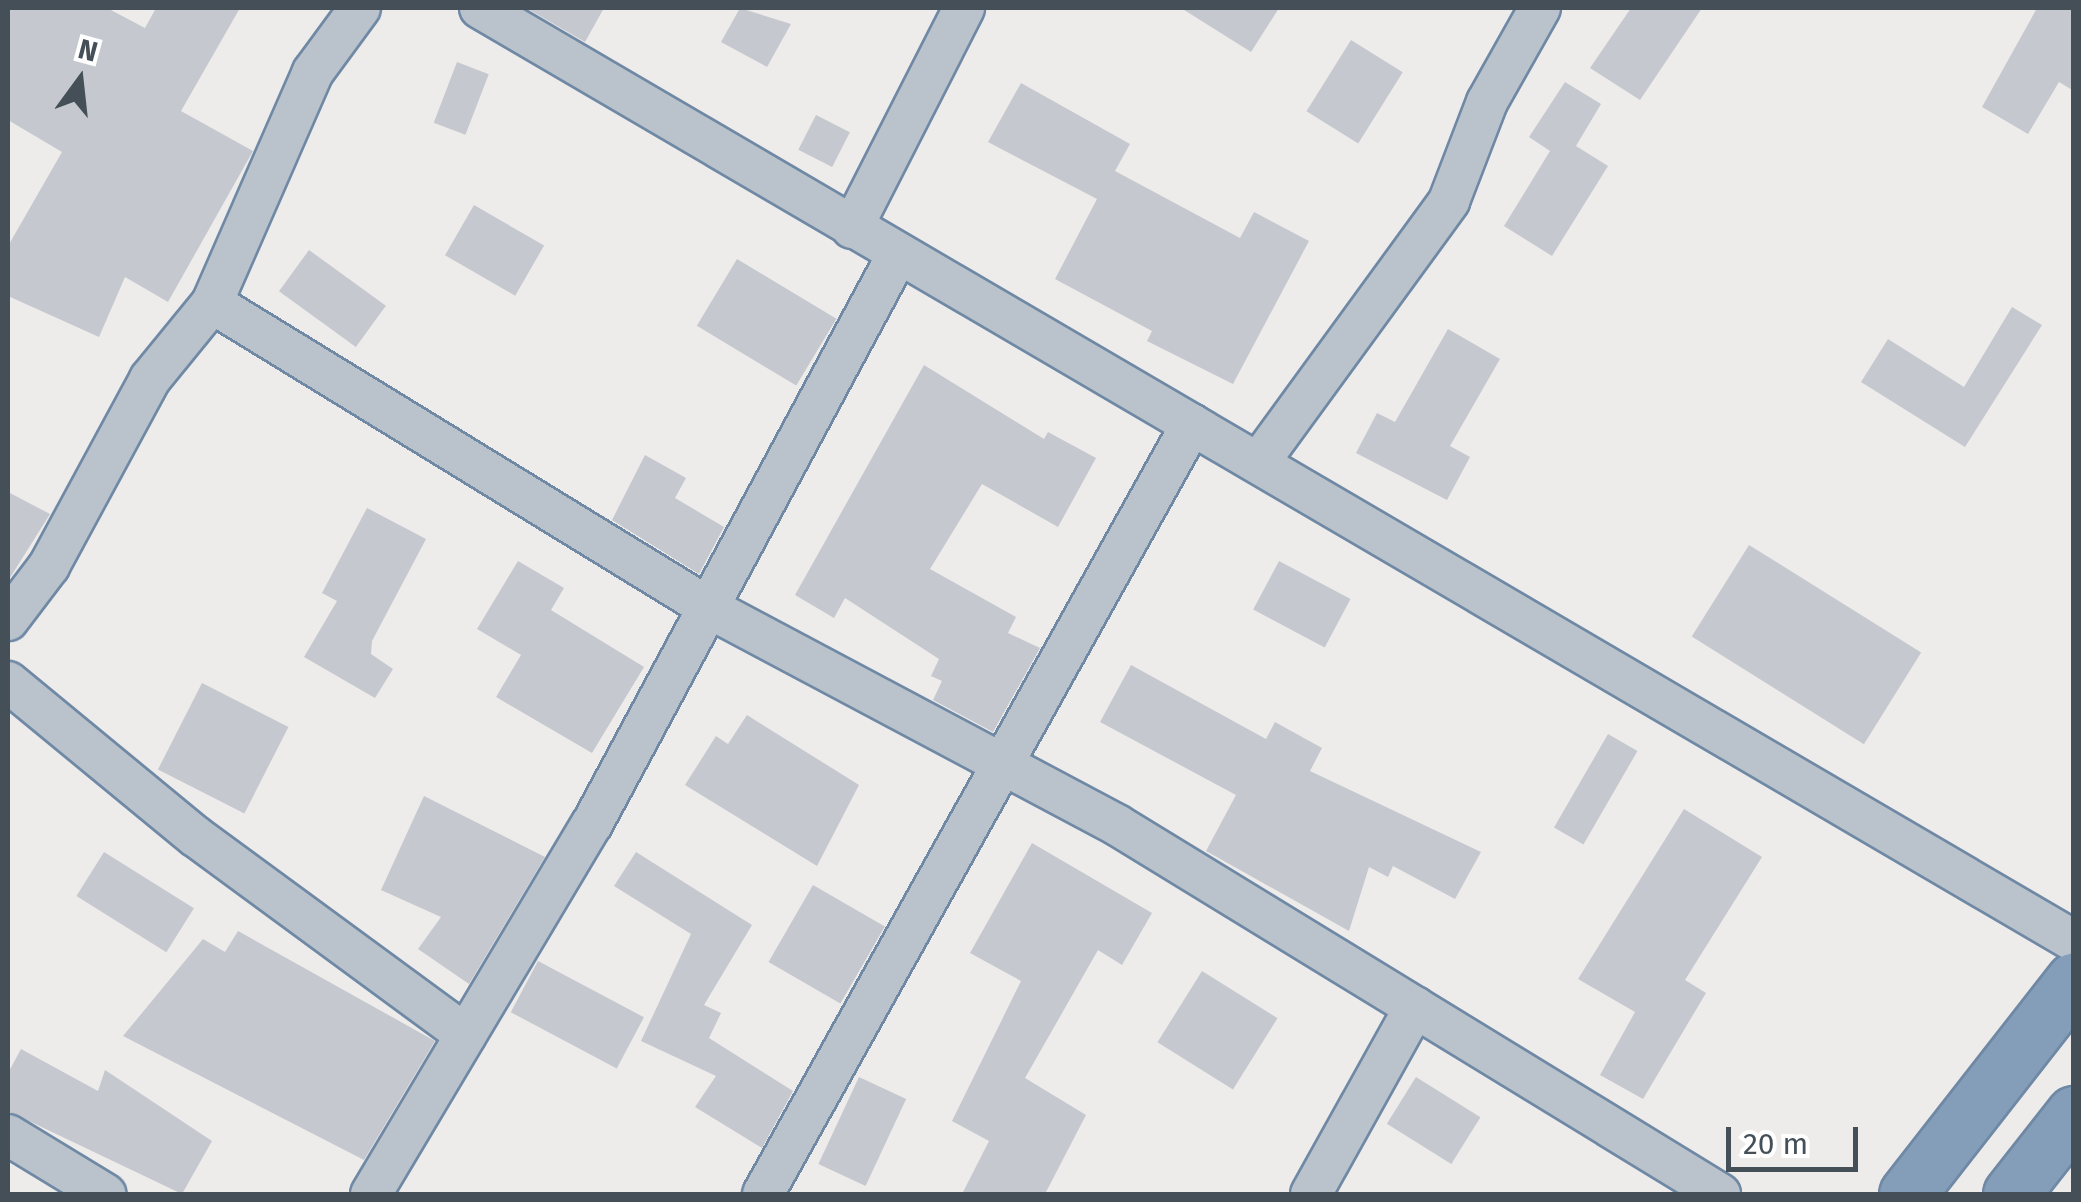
<!DOCTYPE html>
<style>
body{margin:0}
#map{position:relative;width:2081px;height:1202px;overflow:hidden;background:#eeebeb;font-family:"Fira Sans",sans-serif}
div>[style]{position:absolute}
.building>*{inset:0;background:#c5c8ce;transform-origin:0 0}
.roads{filter:drop-shadow(2px 0 #6f89a5) drop-shadow(-2px 0 #6f89a5) drop-shadow(0 2px #6f89a5) drop-shadow(0 -2px #6f89a5)}
.street>*{height:40px;margin:-20px;padding:0 20px;transform-origin:20px;border-radius:20px;background:#bac3cb}
.highway>*{height:55px;margin:-27.5px;padding:0 27.5px;transform-origin:27.5px;border-radius:27.5px;background:#849eb9}
span{translate:-50% -50%;white-space:nowrap;text-align:center;line-height:1.15;-webkit-text-stroke:8px #fff;paint-order:stroke}
.frame{position:absolute;inset:0;border:10px solid #444f58;pointer-events:none}
.north{position:absolute;left:30px;top:30px;width:100px;height:100px;-webkit-text-stroke:8px #fff;paint-order:stroke;rotate:15deg;font-size:28px;font-weight:700;line-height:40px;text-align:center;color:#444f58}
.north::after{content:'';display:block;margin:auto;width:35px;height:45px;background:#444f58;clip-path:polygon(50% 0,100% 100%,50% 72%,0 100%)}
.scale{position:absolute;left:1726px;top:1127px;width:132px;height:45px;box-sizing:border-box;border:5px solid #444f58;border-top:0;padding-left:12px;font-size:30px;line-height:35px;white-space:nowrap;color:#444f58;-webkit-text-stroke:8px #fff;paint-order:stroke}
</style>
<div id="map">
<div class="building">
<i style="clip-path:polygon(8px 8px,107px 8px,145px 28px,156px 8px,240px 8px,181px 111px,253px 151px,168px 302px,125px 277px,99px 337px,8px 296px,8px 246px,62px 152px,8px 120px)"></i>
<i style="clip-path:polygon(526px 8px,604px 8px,585px 42px)"></i>
<i style="clip-path:polygon(740px 8px,791px 24px,767px 67px,721px 42px)"></i>
<i style="clip-path:polygon(1181px 8px,1279px 8px,1251px 52px)"></i>
<i style="clip-path:polygon(1631px 8px,1702px 8px,1640px 100px,1590px 68px)"></i>
<i style="clip-path:polygon(2037px 8px,2074px 8px,2074px 91px,2059px 82px,2028px 134px,1982px 107px)"></i>
<i style="left:1351px;top:40px;width:61px;height:84px;rotate:32deg"></i>
<i style="left:457px;top:62px;width:34px;height:65px;rotate:21deg"></i>
<i style="clip-path:polygon(1565px 82px,1601px 104px,1576px 146px,1608px 166px,1552px 256px,1504px 226px,1550px 151px,1529px 137px)"></i>
<i style="clip-path:polygon(1021px 83px,1130px 144px,1115px 171px,1240px 238px,1254px 212px,1309px 241px,1233px 384px,1147px 341px,1152px 331px,1055px 279px,1097px 199px,988px 142px)"></i>
<i style="left:816px;top:115px;width:38px;height:39px;rotate:27deg"></i>
<i style="left:474px;top:205px;width:81px;height:58px;rotate:30deg"></i>
<i style="left:309px;top:250px;width:95px;height:51px;rotate:36deg"></i>
<i style="left:737px;top:259px;width:116px;height:78px;rotate:31deg"></i>
<i style="clip-path:polygon(2012px 307px,2042px 325px,1965px 447px,1861px 382px,1888px 339px,1964px 387px)"></i>
<i style="clip-path:polygon(1448px 329px,1500px 359px,1450px 446px,1470px 457px,1447px 500px,1356px 453px,1377px 413px,1395px 422px)"></i>
<i style="clip-path:polygon(924px 365px,1044px 439px,1048px 432px,1096px 458px,1058px 527px,982px 484px,930px 569px,1016px 617px,1008px 633px,1040px 648px,993px 732px,933px 700px,942px 681px,931px 676px,939px 659px,845px 598px,834px 618px,795px 595px)"></i>
<i style="clip-path:polygon(645px 455px,686px 478px,675px 498px,724px 527px,699px 574px,612px 520px)"></i>
<i style="clip-path:polygon(8px 492px,50px 514px,8px 581px)"></i>
<i style="clip-path:polygon(367px 508px,426px 539px,372px 641px,371px 654px,393px 669px,375px 698px,304px 657px,337px 601px,322px 593px)"></i>
<i style="left:1749px;top:545px;width:203px;height:108px;rotate:32deg"></i>
<i style="clip-path:polygon(518px 561px,564px 588px,551px 610px,644px 667px,592px 753px,496px 697px,521px 655px,477px 629px)"></i>
<i style="left:1279px;top:561px;width:81px;height:55px;rotate:28deg"></i>
<i style="clip-path:polygon(1131px 665px,1266px 739px,1275px 722px,1322px 748px,1310px 771px,1481px 852px,1455px 899px,1393px 866px,1388px 877px,1369px 867px,1349px 931px,1206px 851px,1236px 795px,1100px 722px)"></i>
<i style="left:202px;top:683px;width:97px;height:97px;rotate:27deg"></i>
<i style="clip-path:polygon(747px 715px,859px 785px,817px 866px,685px 785px,716px 736px,728px 744px)"></i>
<i style="left:1608px;top:734px;width:34px;height:108px;rotate:30deg"></i>
<i style="clip-path:polygon(424px 796px,545px 857px,469px 984px,418px 949px,441px 917px,381px 890px)"></i>
<i style="clip-path:polygon(1684px 809px,1762px 857px,1685px 980px,1706px 993px,1643px 1099px,1600px 1075px,1635px 1012px,1578px 979px)"></i>
<i style="clip-path:polygon(1032px 843px,1152px 913px,1122px 965px,1098px 950px,1025px 1078px,1086px 1115px,1045px 1194px,962px 1194px,989px 1141px,952px 1121px,1021px 981px,970px 953px)"></i>
<i style="left:104px;top:852px;width:106px;height:52px;rotate:32deg"></i>
<i style="clip-path:polygon(636px 852px,752px 925px,704px 1005px,721px 1013px,709px 1038px,793px 1091px,762px 1148px,695px 1107px,716px 1076px,641px 1041px,691px 934px,614px 886px)"></i>
<i style="left:813px;top:885px;width:83px;height:89px;rotate:30deg"></i>
<i style="clip-path:polygon(238px 931px,435px 1041px,364px 1160px,123px 1036px,203px 939px,225px 952px)"></i>
<i style="left:538px;top:961px;width:120px;height:58px;rotate:28deg"></i>
<i style="left:1202px;top:971px;width:89px;height:84px;rotate:32deg"></i>
<i style="clip-path:polygon(21px 1049px,98px 1091px,105px 1070px,212px 1141px,182px 1194px,8px 1111px,8px 1073px)"></i>
<i style="left:859px;top:1077px;width:52px;height:96px;rotate:25deg"></i>
<i style="left:1416px;top:1077px;width:76px;height:55px;rotate:32deg"></i>
</div>
<div class="roads">
<div class="street">
<i style="left:480px;top:8px;width:1847px;rotate:30.34deg"></i>
<i style="left:852px;top:228px;width:247px;rotate:-63deg"></i>
<i style="left:212px;top:303px;width:585px;rotate:31.52deg"></i>
<i style="left:711px;top:609px;width:460px;rotate:28deg"></i>
<i style="left:1117px;top:825px;width:707px;rotate:31.46deg"></i>
<i style="left:1259px;top:462px;width:323px;rotate:-53.9deg"></i>
<i style="left:1449px;top:201px;width:106px;rotate:-69deg"></i>
<i style="left:1487px;top:102px;width:108px;rotate:-60.6deg"></i>
<i style="left:8px;top:620px;width:68px;rotate:-52.8deg"></i>
<i style="left:49px;top:566px;width:213px;rotate:-61.6deg"></i>
<i style="left:150px;top:379px;width:98px;rotate:-50.8deg"></i>
<i style="left:212px;top:303px;width:252px;rotate:-66.4deg"></i>
<i style="left:313px;top:72px;width:79px;rotate:-53.7deg"></i>
<i style="left:8px;top:682px;width:242px;rotate:39.5deg"></i>
<i style="left:195px;top:836px;width:336px;rotate:36.3deg"></i>
<i style="left:8px;top:1135px;width:114px;rotate:31.3deg"></i>
<i style="left:371px;top:1194px;width:431px;rotate:-59.2deg"></i>
<i style="left:592px;top:824px;width:647px;rotate:-61.77deg"></i>
<i style="left:763px;top:1194px;width:881px;rotate:-60.88deg"></i>
<i style="left:1311px;top:1194px;width:214px;rotate:-60.9deg"></i>
</div>
<div class="highway">
<i style="left:1907px;top:1194px;width:271px;rotate:-52deg"></i>
<i style="left:2011px;top:1194px;width:102px;rotate:-51.8deg"></i>
</div>
</div>
<div class="frame"></div>
<div class="north">N</div>
<div class="scale">20 m</div>
</div>
